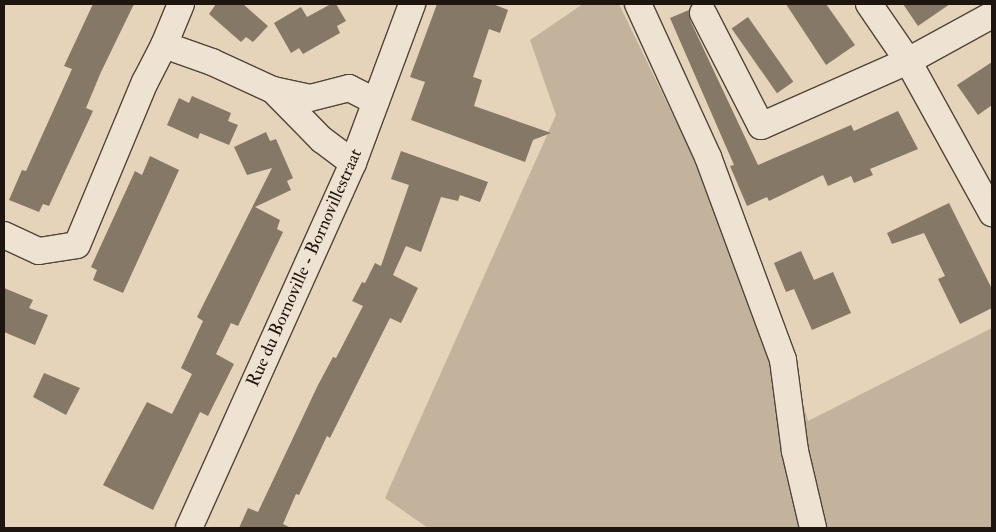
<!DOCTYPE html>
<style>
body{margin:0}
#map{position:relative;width:996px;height:532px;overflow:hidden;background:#e5d3ba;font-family:"IM FELL Double Pica",serif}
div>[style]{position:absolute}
.green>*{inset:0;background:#c3b39d}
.building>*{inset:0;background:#857867;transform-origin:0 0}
.roads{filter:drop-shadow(1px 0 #504539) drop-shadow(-1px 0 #504539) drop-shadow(0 1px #504539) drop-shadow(0 -1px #504539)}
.street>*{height:26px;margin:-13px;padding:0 13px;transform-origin:13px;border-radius:13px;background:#eee2d2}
span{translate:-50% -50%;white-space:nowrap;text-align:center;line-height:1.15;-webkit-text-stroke:4.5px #eee2d2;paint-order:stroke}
.street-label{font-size:18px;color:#1e160e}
.frame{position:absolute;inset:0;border:5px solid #1e160e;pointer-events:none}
</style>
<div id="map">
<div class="green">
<i style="clip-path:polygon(583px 4px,619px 4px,788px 353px,808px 421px,992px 328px,992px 528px,428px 528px,385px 498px,556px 115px,530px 40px)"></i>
</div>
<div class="building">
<i style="clip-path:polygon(93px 4px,134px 4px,101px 72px,86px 108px,93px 111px,67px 167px,49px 206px,43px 204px,39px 212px,9px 200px,22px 170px,26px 171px,72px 69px,64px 66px)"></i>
<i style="clip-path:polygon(216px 4px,243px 4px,268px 26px,253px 42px,246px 37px,241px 42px,209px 14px)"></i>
<i style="clip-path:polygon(331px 4px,336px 4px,346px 21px,337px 26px,340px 33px,303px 54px,299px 48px,291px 53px,274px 23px,301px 7px,307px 17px)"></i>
<i style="clip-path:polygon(437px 4px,493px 4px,508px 10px,500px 33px,489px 29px,473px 77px,482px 80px,474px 106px,551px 133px,533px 140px,525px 162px,411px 120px,425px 82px,410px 77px)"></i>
<i style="clip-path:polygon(786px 4px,826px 4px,855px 45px,826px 65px)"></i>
<i style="clip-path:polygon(903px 4px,950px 4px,918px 26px)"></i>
<i style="clip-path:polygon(689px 10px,690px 20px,758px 165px,851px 125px,854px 131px,898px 111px,918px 149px,870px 169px,873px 175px,854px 183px,851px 176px,828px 186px,823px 175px,769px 201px,767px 197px,747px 206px,730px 166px,734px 165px,670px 18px)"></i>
<i style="left:748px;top:17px;width:79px;height:20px;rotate:55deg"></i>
<i style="clip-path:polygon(992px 62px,992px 105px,978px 115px,957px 85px)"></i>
<i style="clip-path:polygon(192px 96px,231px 113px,228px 121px,238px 125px,229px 145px,200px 133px,198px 139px,167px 125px,179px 98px,189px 103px)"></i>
<i style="clip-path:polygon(266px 132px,270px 141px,276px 139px,293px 178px,287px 181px,291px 190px,255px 207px,280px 220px,277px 229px,283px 232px,238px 326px,231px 323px,216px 354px,234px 364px,208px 416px,200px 412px,153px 510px,103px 485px,147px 402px,172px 414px,192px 374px,181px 368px,203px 321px,197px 317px,272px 168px,247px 175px,234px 147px)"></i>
<i style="clip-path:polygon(401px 151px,488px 182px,480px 202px,460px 195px,458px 201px,441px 197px,421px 252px,406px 246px,393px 275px,418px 288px,401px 323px,390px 318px,330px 438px,327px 436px,299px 495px,296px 494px,283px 524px,291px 528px,239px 528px,248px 508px,258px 512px,318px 385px,333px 357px,336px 358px,363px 306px,352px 301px,362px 282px,365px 283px,375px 263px,381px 266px,409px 185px,391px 179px)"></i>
<i style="clip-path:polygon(150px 156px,179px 170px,123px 293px,93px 280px,97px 270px,91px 267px,135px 171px,142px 175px)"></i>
<i style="clip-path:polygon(949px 203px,992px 289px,992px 308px,960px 324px,938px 279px,945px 276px,924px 233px,892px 244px,887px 233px)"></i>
<i style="clip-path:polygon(801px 251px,814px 280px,833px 272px,851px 313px,812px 330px,794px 289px,786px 292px,774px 263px)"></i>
<i style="clip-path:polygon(4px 288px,33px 300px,29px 308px,48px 315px,35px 345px,4px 332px)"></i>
<i style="clip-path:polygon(44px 373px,80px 388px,66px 415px,33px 397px)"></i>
</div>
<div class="roads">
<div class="street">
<i style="left:181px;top:4px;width:44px;rotate:112.5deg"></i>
<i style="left:164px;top:45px;width:51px;rotate:19.5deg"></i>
<i style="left:212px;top:62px;width:67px;rotate:24.7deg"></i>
<i style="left:638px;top:4px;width:168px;rotate:65.4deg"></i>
<i style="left:708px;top:157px;width:216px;rotate:69.7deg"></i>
<i style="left:783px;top:360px;width:92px;rotate:82.5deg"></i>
<i style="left:795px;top:451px;width:79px;rotate:76.8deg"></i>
<i style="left:869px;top:4px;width:69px;rotate:55.6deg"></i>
<i style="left:908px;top:61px;width:174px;rotate:61.1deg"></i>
<i style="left:703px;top:13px;width:127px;rotate:62.8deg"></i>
<i style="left:761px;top:126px;width:161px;rotate:-23.9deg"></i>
<i style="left:908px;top:61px;width:96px;rotate:-28.7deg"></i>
<i style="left:353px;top:163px;width:39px;rotate:-143deg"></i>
<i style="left:322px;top:140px;width:70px;rotate:-134.4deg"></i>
<i style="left:273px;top:90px;width:38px;rotate:12deg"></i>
<i style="left:310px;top:98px;width:40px;rotate:-14.4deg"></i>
<i style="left:349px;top:88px;width:30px;rotate:27deg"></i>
<i style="left:4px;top:235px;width:38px;rotate:25deg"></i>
<i style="left:39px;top:251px;width:38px;rotate:-9deg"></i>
<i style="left:77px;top:245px;width:177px;rotate:-67.4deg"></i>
<i style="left:145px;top:82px;width:42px;rotate:-62.8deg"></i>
<i style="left:189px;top:528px;width:400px;rotate:-65.8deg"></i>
<i style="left:353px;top:163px;width:170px;rotate:-69.6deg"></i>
</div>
</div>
<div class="street-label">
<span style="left:305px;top:268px;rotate:-66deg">Rue du Bornoville - Bornovillestraat</span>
</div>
<div class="frame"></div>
</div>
